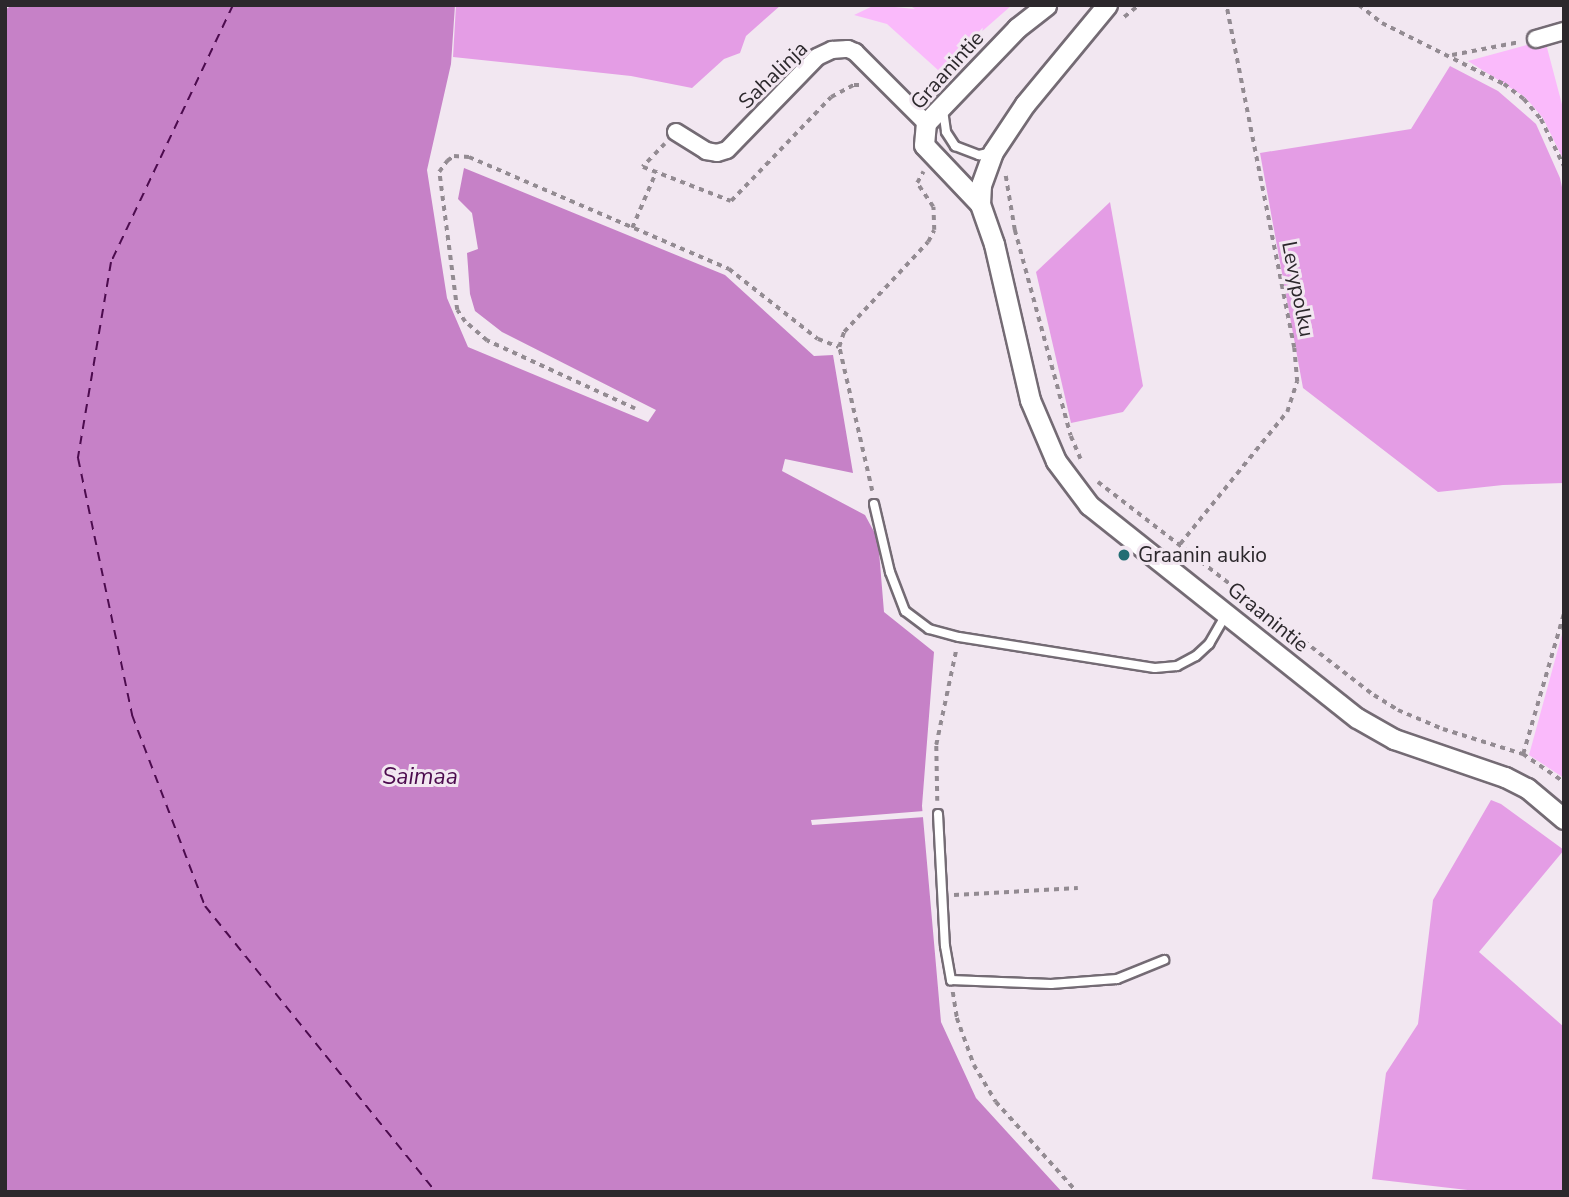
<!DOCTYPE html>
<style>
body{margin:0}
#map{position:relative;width:1569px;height:1197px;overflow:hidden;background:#f2e7f1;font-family:"Nunito Sans",sans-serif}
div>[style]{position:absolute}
.green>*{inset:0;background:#fabafb}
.forest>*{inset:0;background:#e49de5}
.water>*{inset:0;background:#c681c7}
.pier>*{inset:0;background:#f2e7f1}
.ferry>*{height:2px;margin-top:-1px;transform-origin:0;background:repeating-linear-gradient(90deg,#4c0b4e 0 9px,transparent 0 16px)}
.path>*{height:3.5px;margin-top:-1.75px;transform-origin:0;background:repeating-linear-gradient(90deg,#938b92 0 5px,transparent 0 10px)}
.roads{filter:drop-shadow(2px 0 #746b74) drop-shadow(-2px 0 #746b74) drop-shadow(0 2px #746b74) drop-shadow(0 -2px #746b74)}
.service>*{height:8px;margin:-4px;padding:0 4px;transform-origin:4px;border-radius:4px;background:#fff}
.minor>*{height:16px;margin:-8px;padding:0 8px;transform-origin:8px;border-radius:8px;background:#fff}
.tertiary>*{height:19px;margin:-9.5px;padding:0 9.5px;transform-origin:9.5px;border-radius:9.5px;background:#fff}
.dots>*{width:19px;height:19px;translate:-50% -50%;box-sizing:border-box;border:4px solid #f2e7f1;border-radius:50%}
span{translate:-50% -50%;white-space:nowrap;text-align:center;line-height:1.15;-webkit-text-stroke:6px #f2e7f1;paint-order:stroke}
.street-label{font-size:21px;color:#2c282c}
.poi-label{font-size:21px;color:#2c282c}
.left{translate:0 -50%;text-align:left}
.water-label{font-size:23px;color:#4c0b4e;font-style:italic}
.frame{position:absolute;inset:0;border:7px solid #2c282c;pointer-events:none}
</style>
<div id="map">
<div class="green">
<i style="clip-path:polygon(875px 5px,915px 9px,909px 5px,1012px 5px,938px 70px,887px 24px,854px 15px)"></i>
<i style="clip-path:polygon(1545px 40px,1564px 112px,1564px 161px,1543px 118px,1525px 97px,1468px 61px)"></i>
<i style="clip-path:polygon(1564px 627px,1564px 778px,1529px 755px)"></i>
</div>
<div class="forest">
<i style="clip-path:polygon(456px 5px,781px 5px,746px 36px,740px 53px,724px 59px,692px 88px,631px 76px,453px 57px)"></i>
<i style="clip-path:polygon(1450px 66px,1498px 91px,1536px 124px,1560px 178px,1564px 196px,1564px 483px,1503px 485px,1438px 492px,1303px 388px,1260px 153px,1411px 129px)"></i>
<i style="clip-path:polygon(1110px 202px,1143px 386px,1123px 412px,1071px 423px,1036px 272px)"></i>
<i style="clip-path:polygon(1491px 800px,1501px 804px,1564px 850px,1479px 952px,1564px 1027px,1564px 1192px,1485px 1192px,1372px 1179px,1386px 1073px,1418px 1024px,1433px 900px)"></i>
</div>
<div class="water">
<i style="clip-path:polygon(12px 5px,455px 5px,451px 64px,427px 170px,447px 298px,468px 347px,648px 422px,656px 410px,502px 332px,475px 311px,470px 294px,467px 253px,478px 249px,472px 213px,458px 199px,464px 168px,725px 275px,814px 356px,833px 355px,853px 473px,785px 459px,782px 471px,865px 515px,878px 539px,884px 612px,934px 652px,922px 806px,941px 1022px,976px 1098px,1062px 1192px,5px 1192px,5px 10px)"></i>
</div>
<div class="pier">
<i style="clip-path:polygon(924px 811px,925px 817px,812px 825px,811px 820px)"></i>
</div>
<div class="ferry">
<i style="left:233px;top:5px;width:284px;rotate:115.4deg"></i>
<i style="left:111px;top:262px;width:199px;rotate:99.6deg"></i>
<i style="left:78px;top:458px;width:263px;rotate:78.1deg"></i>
<i style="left:132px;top:715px;width:204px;rotate:69.1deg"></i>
<i style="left:205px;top:906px;width:368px;rotate:51.1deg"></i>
</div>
<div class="path">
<i style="left:1359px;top:5px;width:29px;rotate:38deg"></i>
<i style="left:1382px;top:23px;width:136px;rotate:26.6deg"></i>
<i style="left:1504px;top:84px;width:25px;rotate:37deg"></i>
<i style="left:1524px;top:99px;width:26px;rotate:50deg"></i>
<i style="left:1541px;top:119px;width:52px;rotate:63.9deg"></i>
<i style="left:1124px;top:17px;width:19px;rotate:-39deg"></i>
<i style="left:1452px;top:55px;width:69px;rotate:-10.8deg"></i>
<i style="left:665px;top:144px;width:32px;rotate:134deg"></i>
<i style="left:643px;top:167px;width:94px;rotate:21.1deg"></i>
<i style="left:731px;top:201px;width:144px;rotate:-46.1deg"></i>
<i style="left:831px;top:97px;width:26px;rotate:-28deg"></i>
<i style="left:854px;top:85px;width:8px"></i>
<i style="left:1006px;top:176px;width:55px;rotate:80.5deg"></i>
<i style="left:1015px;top:230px;width:213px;rotate:74.8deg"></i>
<i style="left:1071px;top:436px;width:25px;rotate:67deg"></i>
<i style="left:632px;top:228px;width:61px;rotate:-66.8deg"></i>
<i style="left:635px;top:409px;width:163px;rotate:-155.3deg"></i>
<i style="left:487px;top:341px;width:29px;rotate:-139deg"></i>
<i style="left:465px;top:322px;width:14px;rotate:-124deg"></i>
<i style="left:457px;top:310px;width:139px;rotate:-97.4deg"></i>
<i style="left:439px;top:172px;width:14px;rotate:-54deg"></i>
<i style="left:447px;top:161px;width:9px;rotate:-36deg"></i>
<i style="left:454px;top:156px;width:15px;rotate:4deg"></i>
<i style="left:469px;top:157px;width:283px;rotate:23.3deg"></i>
<i style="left:729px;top:269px;width:113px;rotate:38.2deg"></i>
<i style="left:818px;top:339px;width:22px;rotate:21deg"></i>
<i style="left:1098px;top:482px;width:349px;rotate:37.7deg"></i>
<i style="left:1374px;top:695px;width:28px;rotate:32deg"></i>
<i style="left:1398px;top:710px;width:49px;rotate:22.9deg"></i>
<i style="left:1443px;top:729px;width:84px;rotate:17.4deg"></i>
<i style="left:1523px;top:754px;width:50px;rotate:34.3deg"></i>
<i style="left:872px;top:491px;width:148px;rotate:-102.9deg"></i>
<i style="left:839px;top:347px;width:16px;rotate:-72deg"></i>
<i style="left:844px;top:332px;width:123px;rotate:-47deg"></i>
<i style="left:928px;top:242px;width:13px;rotate:-63deg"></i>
<i style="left:934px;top:230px;width:23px;rotate:-92deg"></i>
<i style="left:933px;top:207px;width:29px;rotate:-124deg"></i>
<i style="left:917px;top:183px;width:13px;rotate:-61deg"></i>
<i style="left:1180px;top:544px;width:170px;rotate:-51deg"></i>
<i style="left:1287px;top:412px;width:32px;rotate:-72deg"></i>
<i style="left:1297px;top:382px;width:34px;rotate:-95deg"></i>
<i style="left:1294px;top:348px;width:350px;rotate:-101.2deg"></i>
<i style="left:1523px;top:754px;width:147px;rotate:-73.8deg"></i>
<i style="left:937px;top:801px;width:56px;rotate:-91deg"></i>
<i style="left:936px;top:745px;width:97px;rotate:-78.1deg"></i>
<i style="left:954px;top:895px;width:124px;rotate:-3.2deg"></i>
<i style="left:953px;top:992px;width:26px;rotate:81deg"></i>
<i style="left:957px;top:1018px;width:50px;rotate:70.1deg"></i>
<i style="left:974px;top:1065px;width:43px;rotate:59.3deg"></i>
<i style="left:996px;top:1102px;width:121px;rotate:48deg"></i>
</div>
<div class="roads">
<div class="service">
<i style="left:943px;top:110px;width:22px;rotate:82deg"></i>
<i style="left:946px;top:132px;width:17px;rotate:57deg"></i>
<i style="left:955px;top:146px;width:26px;rotate:21deg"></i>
<i style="left:979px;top:155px;width:13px;rotate:-13deg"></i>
<i style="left:874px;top:504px;width:70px;rotate:76.8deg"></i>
<i style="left:890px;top:572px;width:42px;rotate:69deg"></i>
<i style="left:905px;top:611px;width:30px;rotate:37deg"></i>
<i style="left:929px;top:629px;width:31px;rotate:15deg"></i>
<i style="left:959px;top:637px;width:198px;rotate:9deg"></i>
<i style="left:1155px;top:668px;width:22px;rotate:-5deg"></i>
<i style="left:1177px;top:666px;width:21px;rotate:-28deg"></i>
<i style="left:1196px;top:656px;width:18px;rotate:-43deg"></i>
<i style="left:1209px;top:644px;width:34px;rotate:-60deg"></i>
<i style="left:938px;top:814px;width:132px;rotate:87deg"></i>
<i style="left:945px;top:946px;width:35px;rotate:80deg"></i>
<i style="left:951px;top:980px;width:100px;rotate:2.3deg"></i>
<i style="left:1051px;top:984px;width:66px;rotate:-4.3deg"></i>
<i style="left:1117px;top:979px;width:51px;rotate:-22deg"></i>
</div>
<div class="minor">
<i style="left:1536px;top:39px;width:29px;rotate:-16deg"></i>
<i style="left:676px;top:132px;width:36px;rotate:32deg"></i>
<i style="left:706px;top:151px;width:11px;rotate:10deg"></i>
<i style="left:717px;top:153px;width:10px;rotate:-17deg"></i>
<i style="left:727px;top:150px;width:129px;rotate:-45.9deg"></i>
<i style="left:817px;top:57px;width:17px;rotate:-25deg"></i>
<i style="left:832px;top:50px;width:16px;rotate:-4deg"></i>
<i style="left:848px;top:49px;width:8px;rotate:23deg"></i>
<i style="left:855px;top:52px;width:100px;rotate:45deg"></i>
</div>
<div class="tertiary">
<i style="left:1107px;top:5px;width:129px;rotate:129.6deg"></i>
<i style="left:1025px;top:104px;width:58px;rotate:123.7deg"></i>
<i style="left:993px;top:152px;width:35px;rotate:110deg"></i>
<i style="left:981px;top:185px;width:19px;rotate:93deg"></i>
<i style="left:980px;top:204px;width:42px;rotate:70.7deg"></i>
<i style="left:994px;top:244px;width:160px;rotate:77deg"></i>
<i style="left:1030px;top:400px;width:66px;rotate:66.9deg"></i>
<i style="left:1056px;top:461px;width:55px;rotate:53.1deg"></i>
<i style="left:1089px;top:505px;width:342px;rotate:38.5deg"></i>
<i style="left:1357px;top:718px;width:43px;rotate:29.6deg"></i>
<i style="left:1394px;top:739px;width:117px;rotate:18.9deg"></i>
<i style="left:1505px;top:777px;width:25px;rotate:27deg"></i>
<i style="left:1527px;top:788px;width:48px;rotate:40deg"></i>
<i style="left:980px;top:204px;width:81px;rotate:-133.5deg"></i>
<i style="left:924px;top:145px;width:22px;rotate:-85deg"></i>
<i style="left:926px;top:123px;width:132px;rotate:-46.2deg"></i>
<i style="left:1017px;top:28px;width:37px;rotate:-38deg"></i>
</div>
</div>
<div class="dots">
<i style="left:1124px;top:555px;background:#226d73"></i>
</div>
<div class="street-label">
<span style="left:947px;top:70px;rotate:-48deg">Graanintie</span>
<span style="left:773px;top:75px;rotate:-44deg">Sahalinja</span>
<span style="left:1298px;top:289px;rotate:79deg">Levypolku</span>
<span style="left:1268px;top:617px;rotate:39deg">Graanintie</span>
</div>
<div class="poi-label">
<span class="left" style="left:1138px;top:555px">Graanin aukio</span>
</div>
<div class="water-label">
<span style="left:420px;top:777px">Saimaa</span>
</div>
<div class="frame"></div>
</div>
